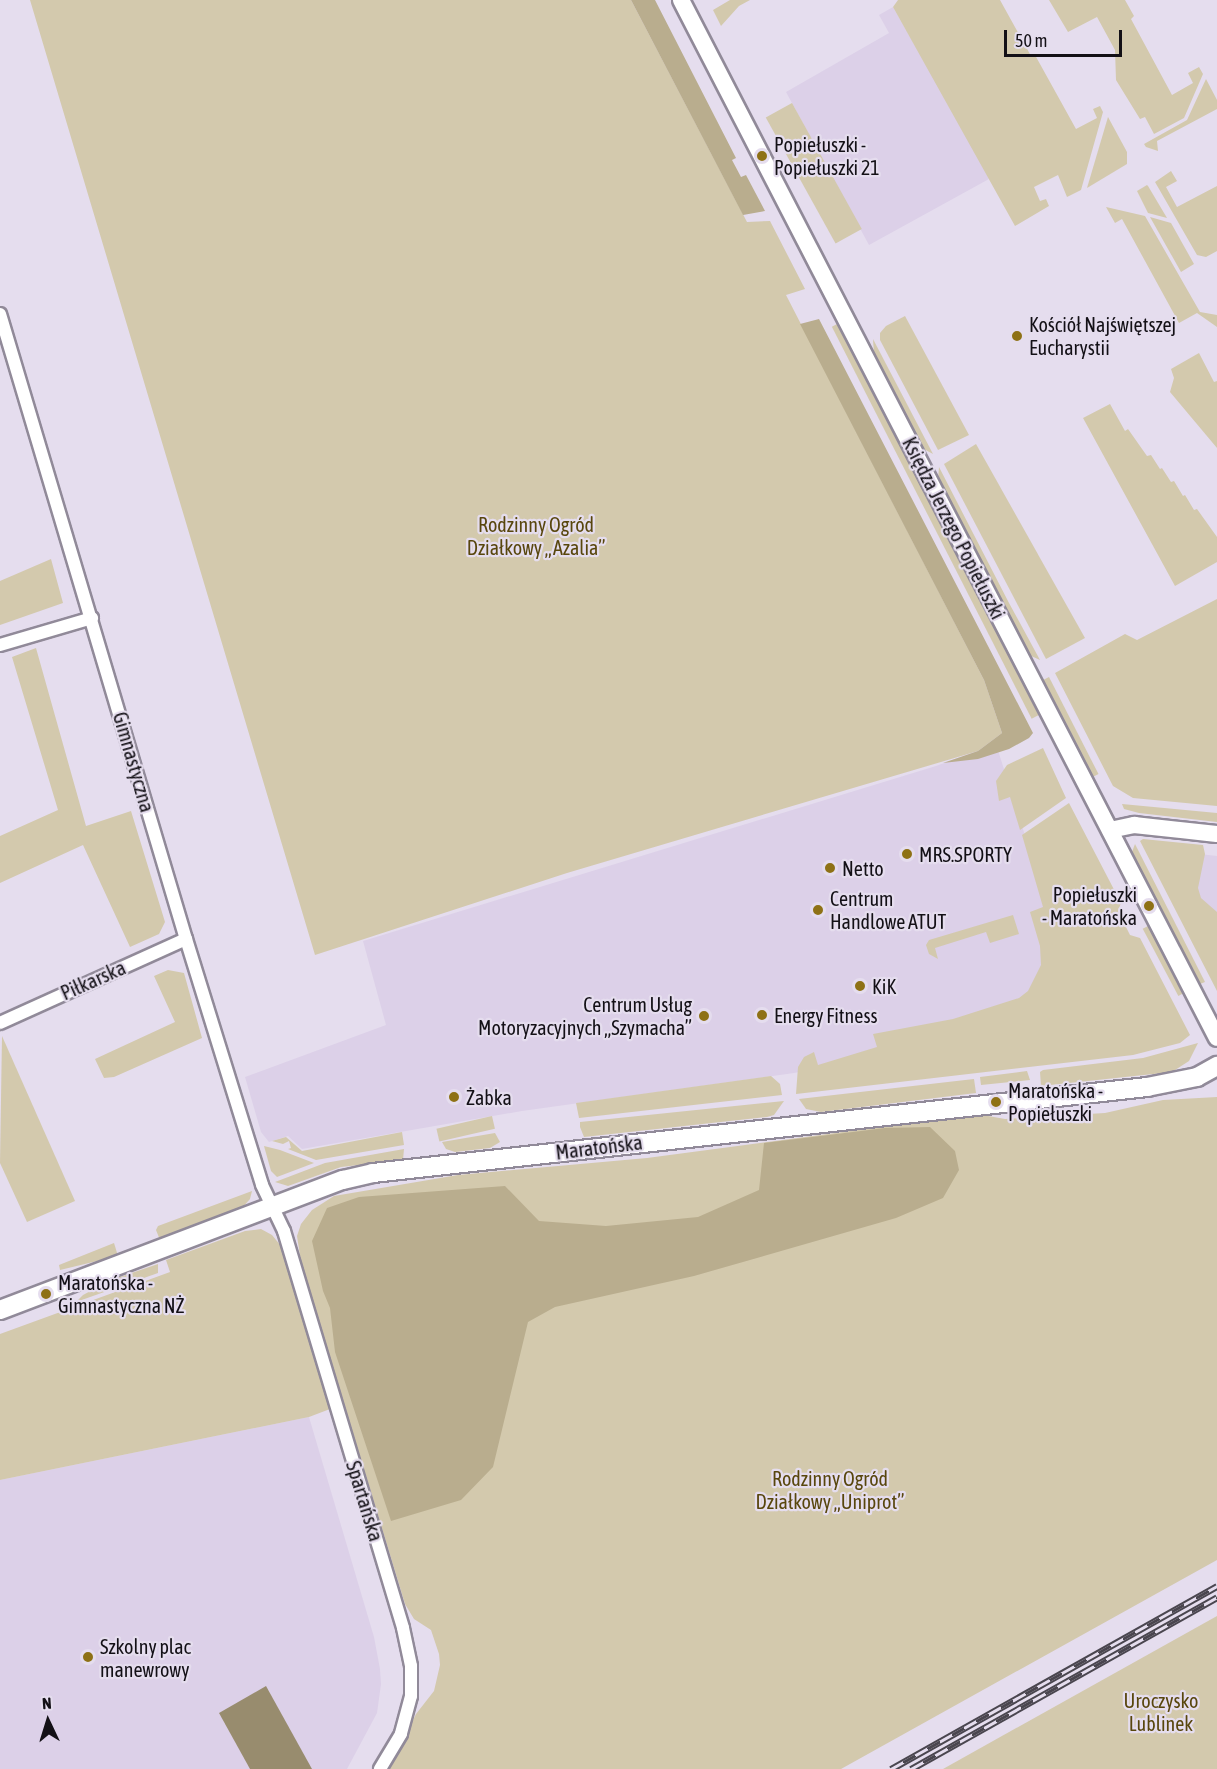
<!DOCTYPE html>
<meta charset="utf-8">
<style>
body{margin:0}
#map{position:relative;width:1217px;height:1769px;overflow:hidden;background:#e5ddee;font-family:"Asap Condensed",sans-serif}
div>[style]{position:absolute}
.built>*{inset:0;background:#dcd0e8}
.green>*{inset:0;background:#d3c9ad;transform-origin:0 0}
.forest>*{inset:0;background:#b9ad8e}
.water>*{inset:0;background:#988c6e}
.roads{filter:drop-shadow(2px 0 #918a99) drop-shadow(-2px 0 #918a99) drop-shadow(0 2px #918a99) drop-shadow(0 -2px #918a99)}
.minor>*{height:12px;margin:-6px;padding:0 6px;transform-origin:6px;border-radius:6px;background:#fff}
.tertiary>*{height:16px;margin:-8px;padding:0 8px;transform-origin:8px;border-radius:8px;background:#fff}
.secondary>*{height:18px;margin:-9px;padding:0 9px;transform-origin:9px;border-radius:9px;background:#fff}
.rail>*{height:7px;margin-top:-3.5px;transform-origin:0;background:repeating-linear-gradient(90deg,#e5ddee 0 14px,#4a464f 0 28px);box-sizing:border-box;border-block:2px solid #4a464f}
.dots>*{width:16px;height:16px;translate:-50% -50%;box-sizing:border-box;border:3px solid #e5ddee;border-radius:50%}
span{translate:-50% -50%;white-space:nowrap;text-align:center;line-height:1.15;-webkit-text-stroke:4.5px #e5ddee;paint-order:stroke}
.poi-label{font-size:20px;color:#131016}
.left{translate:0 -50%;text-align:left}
.right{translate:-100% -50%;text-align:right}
.park-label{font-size:20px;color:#58460d}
.street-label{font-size:20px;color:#131016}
.north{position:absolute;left:18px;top:1691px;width:60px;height:60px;-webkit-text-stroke:4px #e5ddee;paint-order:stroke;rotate:356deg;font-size:16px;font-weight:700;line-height:24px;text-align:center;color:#131016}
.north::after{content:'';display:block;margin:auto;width:21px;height:27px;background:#131016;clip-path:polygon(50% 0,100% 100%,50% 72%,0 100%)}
.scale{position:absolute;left:1004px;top:30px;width:118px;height:27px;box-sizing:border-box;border:3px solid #131016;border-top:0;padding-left:8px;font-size:18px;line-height:21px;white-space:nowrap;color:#131016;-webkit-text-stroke:4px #e5ddee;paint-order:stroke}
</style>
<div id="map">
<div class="built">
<i style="clip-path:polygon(893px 7px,983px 165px,989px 179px,869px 245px,786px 92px,889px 33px,879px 15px)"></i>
<i style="clip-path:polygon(996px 744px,1048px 908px,1046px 970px,1026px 998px,869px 1058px,794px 1073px,522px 1111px,302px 1149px,288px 1136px,269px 1142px,261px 1132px,245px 1077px,386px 1025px,363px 941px,936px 766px)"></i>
<i style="clip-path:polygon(1199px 854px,1217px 856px,1217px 920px,1193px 891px)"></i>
<i style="clip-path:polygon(309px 1417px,374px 1637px,380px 1669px,381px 1684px,377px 1713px,347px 1769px,0 1769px,0 1480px)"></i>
</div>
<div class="green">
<i style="clip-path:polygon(30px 0,631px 0,747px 222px,770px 221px,805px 289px,786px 295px,984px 680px,1002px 733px,978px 751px,567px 873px,315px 955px)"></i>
<i style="clip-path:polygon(730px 0,750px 0,739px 6px,721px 26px,713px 10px)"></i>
<i style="clip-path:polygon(898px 0,1000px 0,1031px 56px,1035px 55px,1076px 129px,1097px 118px,1093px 109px,1100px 106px,1103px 112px,1081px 190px,1067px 197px,1058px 175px,1034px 187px,1040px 201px,1046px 199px,1049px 206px,1015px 226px,893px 7px)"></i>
<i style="clip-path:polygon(1049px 0,1125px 0,1134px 16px,1131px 19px,1172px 95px,1193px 83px,1188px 73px,1199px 67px,1203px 74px,1184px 118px,1154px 134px,1145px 117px,1140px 119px,1116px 80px,1115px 50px,1097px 17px,1068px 32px)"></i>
<i style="clip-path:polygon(1206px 79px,1217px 100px,1217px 109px,1157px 141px,1158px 151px,1146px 147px,1144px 144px,1187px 120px)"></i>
<i style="left:792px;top:103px;width:144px;height:30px;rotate:61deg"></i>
<i style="clip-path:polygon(1108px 117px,1127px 152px,1127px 164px,1087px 188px)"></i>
<i style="clip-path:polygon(1171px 171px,1177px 181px,1166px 187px,1177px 207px,1217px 186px,1217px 251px,1206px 257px,1197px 255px,1155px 182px)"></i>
<i style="clip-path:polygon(1147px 185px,1148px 186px,1167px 218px,1148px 213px,1137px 191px)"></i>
<i style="clip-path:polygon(1106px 207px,1145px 216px,1200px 312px,1217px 315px,1217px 327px,1197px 313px,1179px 323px,1122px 219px,1115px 223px)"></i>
<i style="clip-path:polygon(1150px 217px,1171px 223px,1194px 264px,1181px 272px)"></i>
<i style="clip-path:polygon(905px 316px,969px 435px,938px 450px,880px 340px,880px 333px,886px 326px)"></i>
<i style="left:839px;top:323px;width:440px;height:8px;rotate:63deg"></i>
<i style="clip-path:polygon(873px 339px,933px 454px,922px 448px,874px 354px)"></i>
<i style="clip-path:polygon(1199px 353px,1214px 382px,1217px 381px,1217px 448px,1170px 392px,1174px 378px,1171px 369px)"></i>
<i style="clip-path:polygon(1110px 404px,1125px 431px,1128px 429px,1147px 456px,1151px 455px,1160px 469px,1162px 468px,1171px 482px,1174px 481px,1183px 496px,1185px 495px,1194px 510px,1197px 509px,1217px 537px,1217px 562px,1175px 586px,1083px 418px)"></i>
<i style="clip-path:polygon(976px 444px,1085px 638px,1046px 659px,944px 464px)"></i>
<i style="clip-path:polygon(939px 467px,1009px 603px,1040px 660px,1029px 655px,938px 479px)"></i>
<i style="clip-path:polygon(51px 559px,63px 603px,0 625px,0 581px)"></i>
<i style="clip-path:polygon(1217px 599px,1217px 806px,1133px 798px,1113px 786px,1055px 673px,1125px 634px,1137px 640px)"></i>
<i style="clip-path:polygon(36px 648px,86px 826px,131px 811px,165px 922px,159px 934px,130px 947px,83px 845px,0 883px,0 836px,58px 810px,12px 657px)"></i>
<i style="left:1049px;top:677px;width:109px;height:13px;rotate:63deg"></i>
<i style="clip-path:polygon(1043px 748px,1066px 798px,1020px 830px,1010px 797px,999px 801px,996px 781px,1007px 765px)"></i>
<i style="clip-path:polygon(1069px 803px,1121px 903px,1118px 911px,1130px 935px,1140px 938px,1190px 1035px,1180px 1043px,1133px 1055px,796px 1094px,798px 1067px,804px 1057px,814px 1052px,818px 1065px,877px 1047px,873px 1034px,953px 1019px,1019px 998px,1028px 991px,1041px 965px,1040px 946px,1030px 912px,1043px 907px,1022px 835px)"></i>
<i style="clip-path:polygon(1122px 804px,1217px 813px,1217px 822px,1139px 813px,1124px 809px)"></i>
<i style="clip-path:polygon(1143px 839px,1203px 845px,1205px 854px,1198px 888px,1201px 898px,1217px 912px,1217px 991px,1140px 841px)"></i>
<i style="clip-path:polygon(1135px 844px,1205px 982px,1200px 984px,1132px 852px)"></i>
<i style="clip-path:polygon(1013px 915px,1019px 934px,990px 943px,986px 932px,935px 948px,938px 959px,929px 954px,926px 945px,929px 940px)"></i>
<i style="left:1148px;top:926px;width:76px;height:6px;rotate:62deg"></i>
<i style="clip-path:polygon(168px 970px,184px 973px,202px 1038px,114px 1077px,104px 1078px,95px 1059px,175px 1022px,154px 976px)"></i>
<i style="clip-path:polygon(2px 1036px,75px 1201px,27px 1222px,0 1163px)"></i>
<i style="clip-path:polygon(1198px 1043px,1189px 1061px,1172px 1072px,1041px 1086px,1040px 1072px,1043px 1070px,1143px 1058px)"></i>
<i style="clip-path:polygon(1027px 1071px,1030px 1080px,981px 1085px,980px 1077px)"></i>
<i style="clip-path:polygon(771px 1076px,780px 1084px,782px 1095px,579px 1118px,576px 1103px)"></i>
<i style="clip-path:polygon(974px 1079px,976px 1093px,821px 1112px,806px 1109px,799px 1099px)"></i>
<i style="clip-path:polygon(1217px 1097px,1217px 1560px,841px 1769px,389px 1769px,416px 1714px,434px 1691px,440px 1665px,439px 1654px,431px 1630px,414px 1619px,405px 1604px,301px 1262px,297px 1236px,301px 1224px,312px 1210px,334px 1196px,458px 1175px,647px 1158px,977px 1114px,1005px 1119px,1105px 1113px,1163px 1100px)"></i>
<i style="clip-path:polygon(784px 1101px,774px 1115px,767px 1117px,584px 1137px,580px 1127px,580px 1122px)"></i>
<i style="left:492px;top:1116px;width:13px;height:57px;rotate:77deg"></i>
<i style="clip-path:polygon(402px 1132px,404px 1145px,316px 1160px,288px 1149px,291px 1148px,289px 1141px,283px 1144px,272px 1141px,286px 1137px,302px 1151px)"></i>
<i style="clip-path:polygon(495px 1133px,500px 1142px,490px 1148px,455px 1152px,446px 1149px,442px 1142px)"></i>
<i style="clip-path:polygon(264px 1146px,280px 1150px,314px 1163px,277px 1177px,271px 1171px)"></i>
<i style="clip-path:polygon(404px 1149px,403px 1160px,341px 1167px,288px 1186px,275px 1182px,325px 1163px)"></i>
<i style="clip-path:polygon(252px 1191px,250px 1199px,242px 1208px,160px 1240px,156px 1230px,158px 1226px)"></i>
<i style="clip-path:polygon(261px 1229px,272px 1235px,281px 1246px,330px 1409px,309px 1417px,0 1480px,0 1334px,170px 1272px,166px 1260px,245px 1231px)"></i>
<i style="clip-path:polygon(114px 1243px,118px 1256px,60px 1270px,59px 1265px)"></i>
<i style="clip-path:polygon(158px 1264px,158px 1273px,76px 1302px,83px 1295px,111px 1280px)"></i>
<i style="clip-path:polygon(1217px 1616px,1217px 1769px,943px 1769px)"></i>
</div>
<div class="forest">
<i style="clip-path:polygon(631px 0,655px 0,736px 158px,732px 160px,741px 177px,746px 175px,765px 211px,743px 215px)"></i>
<i style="clip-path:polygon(819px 319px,1033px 733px,1029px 738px,1009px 749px,978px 759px,943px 763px,978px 751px,1002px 733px,984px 680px,800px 324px)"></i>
<i style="clip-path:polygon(930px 1127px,955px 1151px,959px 1170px,943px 1198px,896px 1218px,694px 1276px,555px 1307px,528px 1322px,493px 1467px,461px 1500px,391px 1521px,335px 1352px,330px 1308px,323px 1291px,312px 1241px,327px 1208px,359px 1197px,505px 1186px,539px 1221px,606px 1226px,698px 1217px,759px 1190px,764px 1143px,885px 1128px)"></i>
</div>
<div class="water">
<i style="clip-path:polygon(266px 1686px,312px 1769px,250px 1769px,219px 1713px)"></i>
</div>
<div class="roads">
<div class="minor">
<i style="left:0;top:314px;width:652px;rotate:73.43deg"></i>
<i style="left:186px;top:939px;width:257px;rotate:72.8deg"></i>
<i style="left:262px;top:1185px;width:51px;rotate:64.4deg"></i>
<i style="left:284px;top:1231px;width:414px;rotate:73.3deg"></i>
<i style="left:403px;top:1628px;width:39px;rotate:78deg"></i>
<i style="left:411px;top:1666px;width:30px;rotate:90deg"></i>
<i style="left:411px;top:1696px;width:39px;rotate:105deg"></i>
<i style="left:401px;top:1734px;width:41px;rotate:121deg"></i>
<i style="left:0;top:645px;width:96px;rotate:-16.4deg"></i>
<i style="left:0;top:1023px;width:204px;rotate:-24.3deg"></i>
</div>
<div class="tertiary">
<i style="left:681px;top:0;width:1168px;rotate:62.69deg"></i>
<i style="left:1110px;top:830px;width:25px;rotate:-12deg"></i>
<i style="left:1134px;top:825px;width:83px;rotate:6.2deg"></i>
</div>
<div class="secondary">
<i style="left:0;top:1310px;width:367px;rotate:-20.8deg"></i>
<i style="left:343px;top:1180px;width:31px;rotate:-13deg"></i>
<i style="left:373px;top:1173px;width:779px;rotate:-6.34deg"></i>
<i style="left:1147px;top:1087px;width:51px;rotate:-11.3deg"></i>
<i style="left:1197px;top:1077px;width:23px;rotate:-29deg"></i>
</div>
</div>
<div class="rail">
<i style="left:891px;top:1769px;width:374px;rotate:-29.3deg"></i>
<i style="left:911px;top:1769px;width:351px;rotate:-29.3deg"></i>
</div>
<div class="dots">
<i style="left:762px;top:156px;background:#8e7115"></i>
<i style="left:1017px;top:336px;background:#8e7115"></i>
<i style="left:907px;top:854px;background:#8e7115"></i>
<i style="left:830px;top:868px;background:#8e7115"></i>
<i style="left:1149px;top:906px;background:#8e7115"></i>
<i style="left:818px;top:910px;background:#8e7115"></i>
<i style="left:860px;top:986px;background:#8e7115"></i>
<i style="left:762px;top:1015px;background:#8e7115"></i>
<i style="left:704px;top:1016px;background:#8e7115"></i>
<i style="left:454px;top:1097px;background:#8e7115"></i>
<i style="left:996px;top:1102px;background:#8e7115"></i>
<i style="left:46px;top:1294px;background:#8e7115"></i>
<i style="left:88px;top:1657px;background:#8e7115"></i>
</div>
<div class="poi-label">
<span class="left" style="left:774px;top:156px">Popiełuszki -<br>Popiełuszki 21</span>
<span class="left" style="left:1029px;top:336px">Kościół Najświętszej<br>Eucharystii</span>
<span class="left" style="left:919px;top:854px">MRS.SPORTY</span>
<span class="left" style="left:842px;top:868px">Netto</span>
<span class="right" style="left:1137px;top:906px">Popiełuszki<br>- Maratońska</span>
<span class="left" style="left:830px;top:910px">Centrum<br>Handlowe ATUT</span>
<span class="left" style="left:872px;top:986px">KiK</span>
<span class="right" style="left:692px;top:1016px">Centrum Usług<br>Motoryzacyjnych „Szymacha”</span>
<span class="left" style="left:774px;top:1015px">Energy Fitness</span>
<span class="left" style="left:1008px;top:1102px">Maratońska -<br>Popiełuszki</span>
<span class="left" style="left:466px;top:1097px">Żabka</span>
<span class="left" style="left:58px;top:1294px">Maratońska -<br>Gimnastyczna NŻ</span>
<span class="left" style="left:100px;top:1658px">Szkolny plac<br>manewrowy</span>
</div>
<div class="park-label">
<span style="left:536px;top:536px">Rodzinny Ogród<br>Działkowy „Azalia”</span>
<span style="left:830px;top:1490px">Rodzinny Ogród<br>Działkowy „Uniprot”</span>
<span style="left:1161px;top:1712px">Uroczysko<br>Lublinek</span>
</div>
<div class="street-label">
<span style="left:954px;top:528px;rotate:63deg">Księdza Jerzego Popiełuszki</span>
<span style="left:134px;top:762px;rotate:74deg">Gimnastyczna</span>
<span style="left:93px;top:980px;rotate:-24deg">Piłkarska</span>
<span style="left:599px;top:1147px;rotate:-7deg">Maratońska</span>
<span style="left:365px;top:1501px;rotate:73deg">Spartańska</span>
</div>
<div class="north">N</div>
<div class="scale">50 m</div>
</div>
